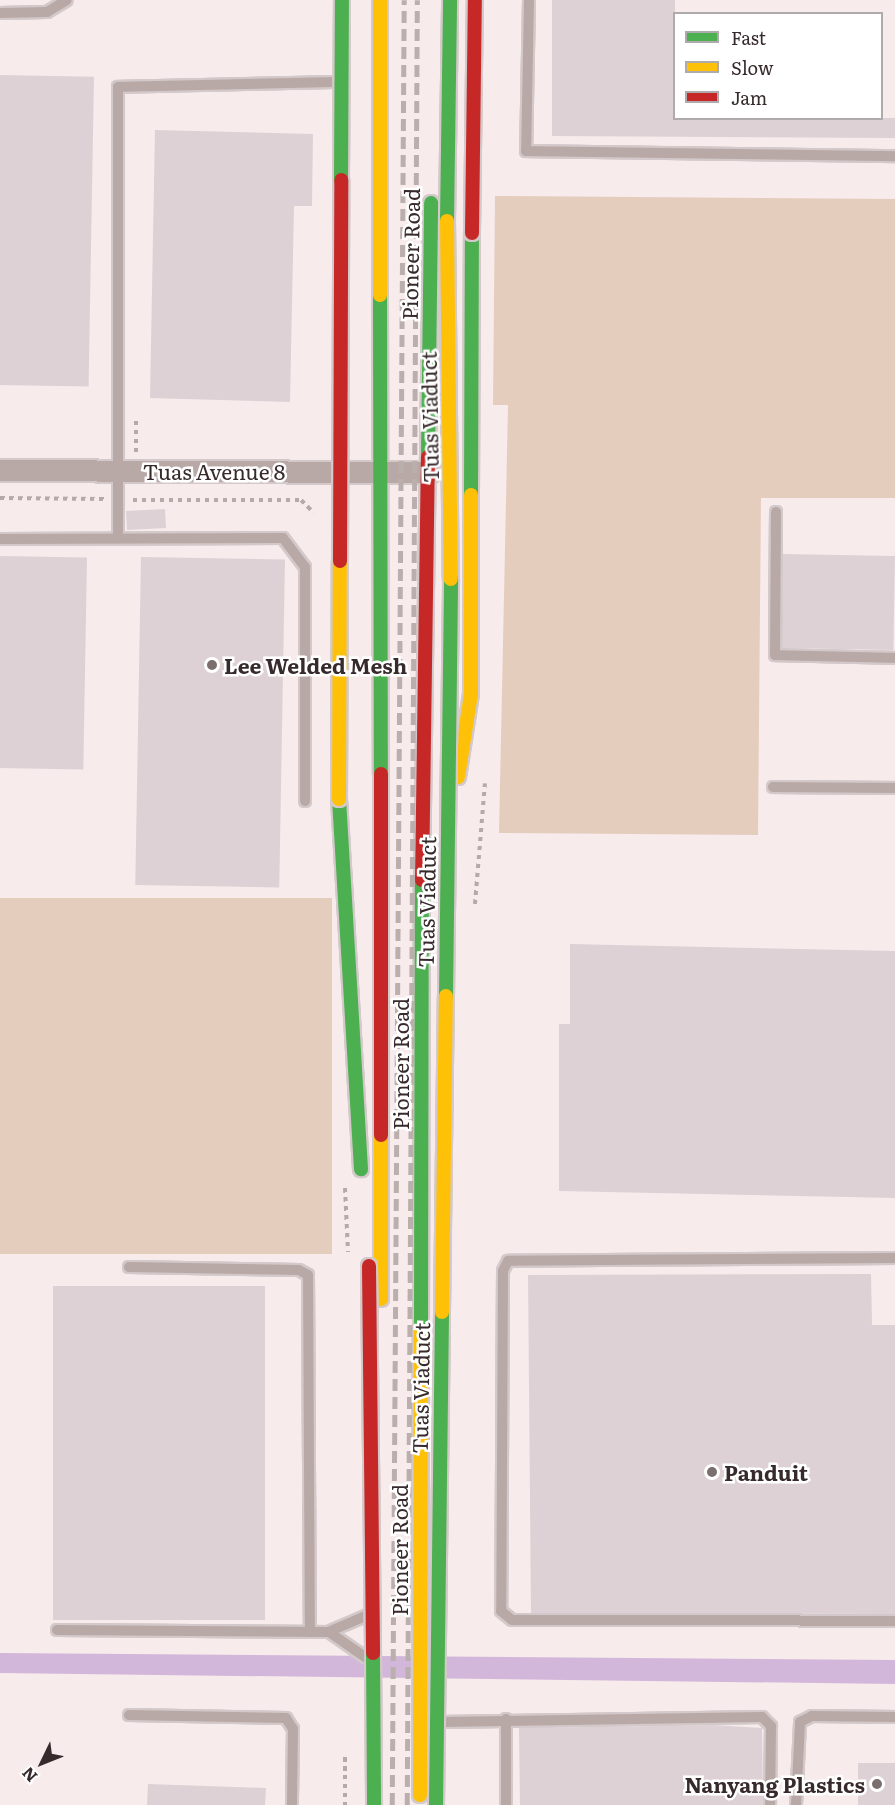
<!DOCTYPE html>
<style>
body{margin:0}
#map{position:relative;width:895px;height:1805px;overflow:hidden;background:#f7ebec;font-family:Literata,serif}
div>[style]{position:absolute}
.green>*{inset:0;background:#e5cdbe;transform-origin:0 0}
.water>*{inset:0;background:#d3b7da}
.building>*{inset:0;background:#ddd1d5;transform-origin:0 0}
.path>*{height:4px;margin-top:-2px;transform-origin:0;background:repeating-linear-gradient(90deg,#b6aaa8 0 4.5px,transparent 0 9px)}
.roads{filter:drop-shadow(2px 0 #d4c9ca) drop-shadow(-2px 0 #d4c9ca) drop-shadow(0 2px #d4c9ca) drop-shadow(0 -2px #d4c9ca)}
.lane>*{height:10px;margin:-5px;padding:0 5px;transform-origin:5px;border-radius:5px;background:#b8a9a6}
.street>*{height:21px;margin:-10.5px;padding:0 10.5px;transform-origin:10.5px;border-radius:10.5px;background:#b8a9a6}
.fast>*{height:14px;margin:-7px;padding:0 7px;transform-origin:7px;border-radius:7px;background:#4caf50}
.slow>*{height:14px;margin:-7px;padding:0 7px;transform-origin:7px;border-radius:7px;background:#ffc107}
.jam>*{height:14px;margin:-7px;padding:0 7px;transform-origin:7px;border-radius:7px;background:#c62828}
.rail>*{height:4.5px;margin-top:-2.25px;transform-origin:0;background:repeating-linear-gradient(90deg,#bbafad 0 12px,transparent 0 18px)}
.bridges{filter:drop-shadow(2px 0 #d4c9ca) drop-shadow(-2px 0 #d4c9ca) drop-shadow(0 2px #d4c9ca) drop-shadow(0 -2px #d4c9ca)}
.fast-bridge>*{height:14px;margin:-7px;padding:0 7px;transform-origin:7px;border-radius:7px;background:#4caf50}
.slow-bridge>*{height:14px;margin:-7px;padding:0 7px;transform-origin:7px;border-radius:7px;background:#ffc107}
.jam-bridge>*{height:14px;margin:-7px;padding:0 7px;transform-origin:7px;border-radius:7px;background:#c62828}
.dots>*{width:16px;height:16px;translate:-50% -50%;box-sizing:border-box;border:3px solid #fff;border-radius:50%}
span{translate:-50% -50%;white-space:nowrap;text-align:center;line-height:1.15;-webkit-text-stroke:5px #fff;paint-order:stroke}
.street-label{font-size:21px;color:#372a2c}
.poi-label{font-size:21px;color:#372a2c;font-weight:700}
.left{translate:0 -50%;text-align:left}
.right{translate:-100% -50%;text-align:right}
.legend{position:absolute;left:673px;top:12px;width:210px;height:108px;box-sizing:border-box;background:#fff;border:2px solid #afaaab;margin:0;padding:8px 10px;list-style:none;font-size:18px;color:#372a2c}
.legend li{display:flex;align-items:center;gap:12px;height:30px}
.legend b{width:30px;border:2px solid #afaaab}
.north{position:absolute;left:12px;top:1733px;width:60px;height:60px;-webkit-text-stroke:4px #fff;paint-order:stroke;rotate:227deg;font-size:16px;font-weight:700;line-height:24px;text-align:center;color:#372a2c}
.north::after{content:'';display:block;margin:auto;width:21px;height:27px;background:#372a2c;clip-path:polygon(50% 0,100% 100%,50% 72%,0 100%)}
</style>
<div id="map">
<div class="green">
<i style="clip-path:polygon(495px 196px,895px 199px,895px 498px,761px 498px,758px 835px,499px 833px,508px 405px,493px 405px)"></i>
<i style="left:0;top:898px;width:332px;height:356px"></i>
</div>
<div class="water">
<i style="clip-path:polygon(0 1653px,895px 1660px,895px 1684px,0 1673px)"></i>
</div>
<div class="building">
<i style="clip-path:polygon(552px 0,675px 0,675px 118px,895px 118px,895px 138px,552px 136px)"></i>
<i style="left:0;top:75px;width:94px;height:310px;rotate:1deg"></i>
<i style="clip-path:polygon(155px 130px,313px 134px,312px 206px,294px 206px,290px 402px,150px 398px)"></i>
<i style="left:165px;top:509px;width:19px;height:39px;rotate:87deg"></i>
<i style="left:783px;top:554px;width:112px;height:94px;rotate:1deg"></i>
<i style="left:0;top:556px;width:87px;height:212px;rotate:1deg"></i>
<i style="left:141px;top:557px;width:144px;height:328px;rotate:1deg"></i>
<i style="clip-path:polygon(570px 944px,895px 951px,895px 1198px,559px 1191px,559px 1024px,570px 1024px)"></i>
<i style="clip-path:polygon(871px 1274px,872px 1325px,895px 1325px,895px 1614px,531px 1613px,528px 1275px)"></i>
<i style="left:53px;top:1286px;width:212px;height:334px"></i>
<i style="clip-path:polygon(714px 1725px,762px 1728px,763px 1805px,520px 1805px,519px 1728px)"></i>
<i style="left:858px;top:1763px;width:37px;height:42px"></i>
<i style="clip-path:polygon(148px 1784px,266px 1788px,265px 1805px,147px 1805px)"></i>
</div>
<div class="path">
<i style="left:136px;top:452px;width:35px;rotate:-90deg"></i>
<i style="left:0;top:498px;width:104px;rotate:0.6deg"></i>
<i style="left:133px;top:500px;width:168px"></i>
<i style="left:301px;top:500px;width:18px;rotate:45deg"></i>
<i style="left:475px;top:904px;width:121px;rotate:-85.3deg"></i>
<i style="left:345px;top:1188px;width:64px;rotate:87.3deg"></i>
<i style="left:345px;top:1757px;width:48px;rotate:90deg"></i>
</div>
<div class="roads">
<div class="lane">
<i style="left:529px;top:0;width:151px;rotate:91.1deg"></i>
<i style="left:526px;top:151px;width:369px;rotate:0.8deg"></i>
<i style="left:0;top:13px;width:47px;rotate:-1.2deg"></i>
<i style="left:47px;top:12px;width:23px;rotate:-31deg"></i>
<i style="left:776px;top:512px;width:143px;rotate:90.4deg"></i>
<i style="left:775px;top:655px;width:120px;rotate:1.4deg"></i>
<i style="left:118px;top:537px;width:450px;rotate:-90deg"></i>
<i style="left:118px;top:87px;width:222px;rotate:-1.3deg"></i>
<i style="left:0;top:539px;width:283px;rotate:-0.2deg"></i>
<i style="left:283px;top:538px;width:36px;rotate:53deg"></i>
<i style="left:305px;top:567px;width:234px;rotate:90deg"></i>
<i style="left:773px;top:787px;width:122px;rotate:0.5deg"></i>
<i style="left:895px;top:1258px;width:387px;rotate:179.6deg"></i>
<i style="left:508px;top:1261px;width:11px;rotate:117deg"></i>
<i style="left:503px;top:1271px;width:340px;rotate:90.3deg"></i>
<i style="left:501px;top:1611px;width:14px;rotate:39deg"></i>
<i style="left:512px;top:1620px;width:383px;rotate:0.1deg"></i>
<i style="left:129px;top:1267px;width:170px;rotate:1deg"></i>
<i style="left:299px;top:1270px;width:10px;rotate:29deg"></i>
<i style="left:308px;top:1275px;width:357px;rotate:89.7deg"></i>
<i style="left:57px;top:1630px;width:271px;rotate:0.4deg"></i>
<i style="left:328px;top:1632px;width:43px;rotate:-23deg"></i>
<i style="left:329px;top:1632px;width:44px;rotate:34.8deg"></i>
<i style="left:129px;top:1715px;width:157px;rotate:1.1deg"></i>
<i style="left:286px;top:1718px;width:13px;rotate:58deg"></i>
<i style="left:293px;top:1729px;width:76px;rotate:90.8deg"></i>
<i style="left:506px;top:1719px;width:86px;rotate:90deg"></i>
<i style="left:441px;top:1722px;width:321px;rotate:-0.9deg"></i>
<i style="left:762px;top:1717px;width:13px;rotate:45deg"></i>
<i style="left:771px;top:1726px;width:79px;rotate:90.7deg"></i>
<i style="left:796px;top:1805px;width:83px;rotate:-87.2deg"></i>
<i style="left:800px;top:1722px;width:13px;rotate:-27deg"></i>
<i style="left:812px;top:1716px;width:83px;rotate:0.7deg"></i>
</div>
<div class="street">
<i style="left:0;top:470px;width:429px;rotate:0.3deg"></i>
</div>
<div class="fast">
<i style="left:380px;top:295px;width:479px;rotate:89.9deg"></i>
<i style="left:428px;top:457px;width:254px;rotate:-89.3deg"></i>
<i style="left:471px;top:495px;width:262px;rotate:-89.8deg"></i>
<i style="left:339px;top:799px;width:371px;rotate:86.6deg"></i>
<i style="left:421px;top:1331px;width:451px;rotate:-89.9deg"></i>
</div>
<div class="slow">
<i style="left:380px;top:0;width:295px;rotate:90deg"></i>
<i style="left:458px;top:777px;width:84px;rotate:-81.1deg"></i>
<i style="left:471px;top:694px;width:199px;rotate:-90deg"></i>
<i style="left:381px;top:1135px;width:164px;rotate:90deg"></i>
<i style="left:420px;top:1795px;width:464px;rotate:-89.9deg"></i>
</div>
<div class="jam">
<i style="left:381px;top:774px;width:361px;rotate:90deg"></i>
<i style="left:422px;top:880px;width:423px;rotate:-89.2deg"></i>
</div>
</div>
<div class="rail">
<i style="left:392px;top:1805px;width:1805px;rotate:-89.62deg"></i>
<i style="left:407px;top:1805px;width:1805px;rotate:-89.68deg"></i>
</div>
<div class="bridges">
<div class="fast-bridge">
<i style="left:341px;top:180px;width:180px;rotate:-89.7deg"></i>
<i style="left:447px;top:221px;width:221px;rotate:-89.2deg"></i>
<i style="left:446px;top:996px;width:417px;rotate:-89.3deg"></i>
<i style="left:373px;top:1653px;width:152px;rotate:89.6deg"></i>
<i style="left:436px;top:1805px;width:493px;rotate:-89.3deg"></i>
</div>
<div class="slow-bridge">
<i style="left:447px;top:221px;width:358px;rotate:89.4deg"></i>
<i style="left:339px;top:799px;width:238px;rotate:-89.8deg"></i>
<i style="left:442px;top:1312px;width:316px;rotate:-89.3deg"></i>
</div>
<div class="jam-bridge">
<i style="left:472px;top:233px;width:233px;rotate:-89.3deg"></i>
<i style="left:340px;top:561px;width:381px;rotate:-89.8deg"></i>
<i style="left:369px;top:1266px;width:387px;rotate:89.4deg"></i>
</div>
</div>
<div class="dots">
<i style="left:212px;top:665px;background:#7a6e6f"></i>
<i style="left:712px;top:1472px;background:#7a6e6f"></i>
<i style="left:877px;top:1784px;background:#7a6e6f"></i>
</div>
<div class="street-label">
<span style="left:410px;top:254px;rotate:-89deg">Pioneer Road</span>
<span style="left:429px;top:417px;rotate:-91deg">Tuas Viaduct</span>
<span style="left:214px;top:471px">Tuas Avenue 8</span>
<span style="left:426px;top:902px;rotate:-89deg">Tuas Viaduct</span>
<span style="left:400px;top:1064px;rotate:-90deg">Pioneer Road</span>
<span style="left:420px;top:1388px;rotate:-89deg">Tuas Viaduct</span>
<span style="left:399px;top:1550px;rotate:-90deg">Pioneer Road</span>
</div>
<div class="poi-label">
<span class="left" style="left:224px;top:665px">Lee Welded Mesh</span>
<span class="left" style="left:724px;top:1472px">Panduit</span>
<span class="right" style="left:865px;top:1784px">Nanyang Plastics</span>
</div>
<ul class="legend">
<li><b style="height:8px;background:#4caf50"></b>Fast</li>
<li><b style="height:8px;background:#ffc107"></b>Slow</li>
<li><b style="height:8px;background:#c62828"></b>Jam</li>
</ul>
<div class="north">N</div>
</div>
